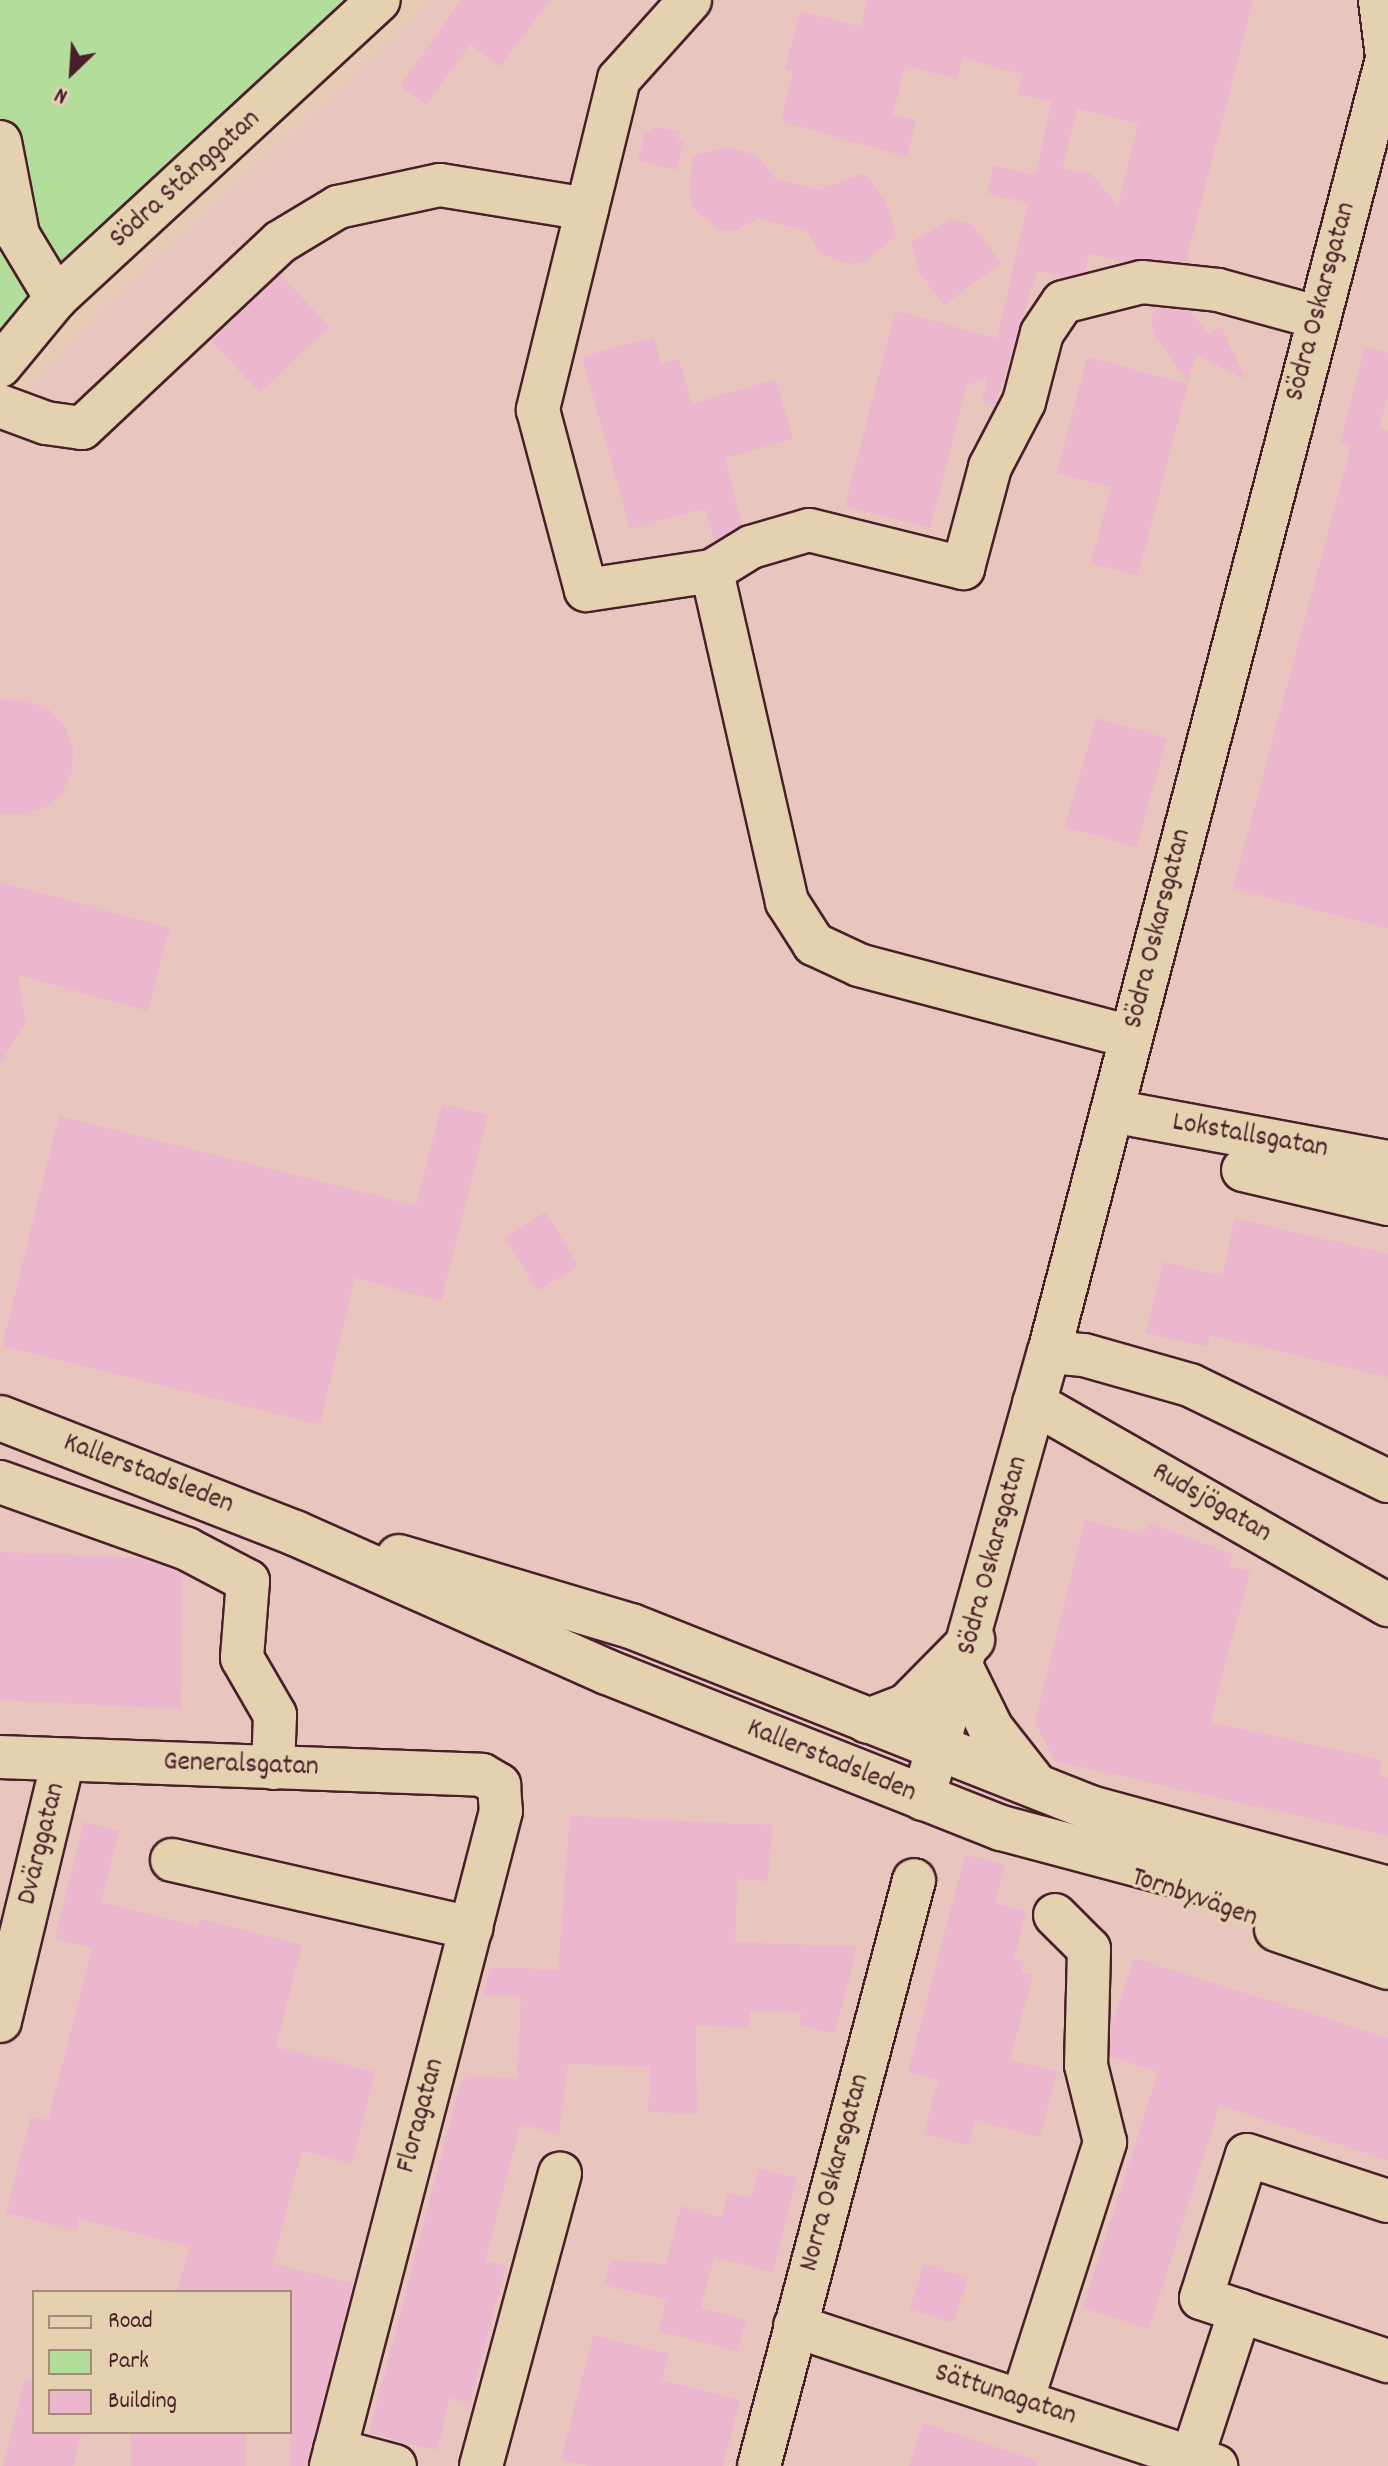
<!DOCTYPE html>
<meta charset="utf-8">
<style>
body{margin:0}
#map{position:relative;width:1388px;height:2466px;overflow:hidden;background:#e6ccb5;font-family:Dekko,sans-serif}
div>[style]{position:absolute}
.built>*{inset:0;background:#e8c5bd}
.green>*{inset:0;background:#b2dd9b}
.building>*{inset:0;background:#ecb6cf;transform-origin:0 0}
.roads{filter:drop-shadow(2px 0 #4a1f2b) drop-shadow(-2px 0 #4a1f2b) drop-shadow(0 2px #4a1f2b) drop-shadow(0 -2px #4a1f2b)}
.minor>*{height:42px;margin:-21px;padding:0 21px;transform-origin:21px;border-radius:21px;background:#e4d1af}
.major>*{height:44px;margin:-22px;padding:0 22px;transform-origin:22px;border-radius:22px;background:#e4d1af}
span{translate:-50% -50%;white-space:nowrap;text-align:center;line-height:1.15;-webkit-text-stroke:7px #e4d1af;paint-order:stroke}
.street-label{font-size:28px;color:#4a1f2b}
.legend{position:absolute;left:32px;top:2290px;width:260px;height:144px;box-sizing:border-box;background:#e4d1af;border:2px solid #a68a7a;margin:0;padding:10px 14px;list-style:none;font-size:24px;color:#4a1f2b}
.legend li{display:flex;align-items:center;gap:16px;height:40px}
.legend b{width:40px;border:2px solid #a68a7a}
.north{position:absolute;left:32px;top:32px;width:80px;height:80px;-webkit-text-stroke:6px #e4d1af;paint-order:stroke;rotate:205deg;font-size:22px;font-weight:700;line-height:32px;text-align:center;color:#4a1f2b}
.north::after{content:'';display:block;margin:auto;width:28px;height:36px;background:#4a1f2b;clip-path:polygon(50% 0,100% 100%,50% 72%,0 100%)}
</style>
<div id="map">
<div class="built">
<i style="clip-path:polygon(evenodd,426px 0,1388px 0,1388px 1860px,1286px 1836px,1248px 1947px,1388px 1994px,1388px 2466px,0 2466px,0 420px,96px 312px,397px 34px,426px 0,34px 2292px,290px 2292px,290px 2432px,34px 2432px,34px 2292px)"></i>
</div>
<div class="green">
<i style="clip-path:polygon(0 0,343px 0,44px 284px,0 336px)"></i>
</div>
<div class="building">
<i style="clip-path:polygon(461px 0,550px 0,500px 67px,470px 44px,426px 105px,400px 86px)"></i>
<i style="clip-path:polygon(evenodd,867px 0,1253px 0,1186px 262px,1124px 262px,1089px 253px,1085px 272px,1062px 277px,1037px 271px,995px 405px,982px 401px,987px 378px,967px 385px,930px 528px,845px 506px,895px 311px,997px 338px,1028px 203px,987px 193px,994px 165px,1035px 175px,1052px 102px,1017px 94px,1022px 74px,963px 58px,957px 79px,905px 66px,893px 115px,916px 121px,907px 157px,781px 121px,793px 71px,785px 69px,800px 11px,861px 27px,867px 0,1077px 109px,1138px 124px,1118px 206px,1092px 174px,1062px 169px,1077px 109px)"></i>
<i style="clip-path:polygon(654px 126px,680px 132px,678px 140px,684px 141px,676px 170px,638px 160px,645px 131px,652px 133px)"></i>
<i style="clip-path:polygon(727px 147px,758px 156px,776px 179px,819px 190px,864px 173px,886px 201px,896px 236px,868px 259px,851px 264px,820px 254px,808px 232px,760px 218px,734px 231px,718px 229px,693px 208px,689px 192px,693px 156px)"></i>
<i style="clip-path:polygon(950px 220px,971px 223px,1001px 263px,944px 305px,919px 272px,911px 242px)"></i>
<i style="left:280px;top:275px;width:71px;height:96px;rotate:46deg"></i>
<i style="clip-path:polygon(1158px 308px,1189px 311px,1210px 335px,1220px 325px,1246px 379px,1196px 355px,1188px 382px,1153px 333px,1151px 317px)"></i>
<i style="clip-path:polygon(654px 337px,661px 364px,679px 359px,692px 404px,776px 379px,793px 439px,725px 458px,742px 525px,719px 539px,714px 540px,705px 508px,630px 529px,582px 357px)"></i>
<i style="clip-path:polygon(1365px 347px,1388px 353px,1388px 394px,1379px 429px,1388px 431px,1388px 929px,1233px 888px,1351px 446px,1340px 443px)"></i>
<i style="clip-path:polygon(1087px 357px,1188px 384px,1138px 575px,1091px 563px,1111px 487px,1057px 473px)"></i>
<i style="clip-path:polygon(0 699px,29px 701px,50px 710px,65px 727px,73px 748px,72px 771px,63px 792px,46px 807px,25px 814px,0 813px)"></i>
<i style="left:1096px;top:718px;width:74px;height:113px;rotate:16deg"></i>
<i style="clip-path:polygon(0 882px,170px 928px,148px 1011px,18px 975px,26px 1021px,0 1064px)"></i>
<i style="clip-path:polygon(442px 1104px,488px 1115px,441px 1301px,355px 1278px,320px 1424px,2px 1346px,59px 1116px,416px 1206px)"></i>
<i style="left:546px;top:1212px;width:63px;height:48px;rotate:59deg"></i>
<i style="clip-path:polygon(1235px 1218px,1388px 1254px,1388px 1377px,1210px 1335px,1207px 1347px,1146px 1333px,1163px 1262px,1222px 1276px)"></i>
<i style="clip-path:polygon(1085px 1520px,1143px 1534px,1150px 1523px,1234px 1555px,1228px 1566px,1250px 1572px,1210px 1722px,1382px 1760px,1379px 1776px,1388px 1778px,1388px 1836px,1055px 1761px,1035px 1723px)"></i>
<i style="clip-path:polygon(0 1552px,141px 1558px,183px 1574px,181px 1709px,0 1700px)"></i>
<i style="clip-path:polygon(570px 1816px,772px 1825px,768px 1881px,738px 1879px,735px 1942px,857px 1947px,835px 2034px,798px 2025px,802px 2013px,750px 2011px,749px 2028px,696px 2025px,697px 2114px,648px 2112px,650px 2067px,568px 2064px,559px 2134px,521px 2124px,485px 2261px,506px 2266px,470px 2404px,450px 2398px,437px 2451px,369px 2433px,460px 2083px,468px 2076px,517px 2078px,521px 1997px,483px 1995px,490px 1967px,558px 1970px)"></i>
<i style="clip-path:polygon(84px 1822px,119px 1831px,101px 1902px,198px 1926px,200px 1919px,302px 1945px,276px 2047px,375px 2072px,352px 2164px,302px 2151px,273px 2264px,353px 2284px,306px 2466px,290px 2466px,290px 2292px,177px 2292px,189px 2247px,79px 2219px,76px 2231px,6px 2213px,31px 2116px,48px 2120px,92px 1948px,55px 1938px)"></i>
<i style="clip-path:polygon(965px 1855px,1005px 1865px,995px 1903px,1026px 1911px,1014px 1959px,1024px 1962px,1021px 1972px,1033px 1975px,1010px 2060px,1057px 2072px,1040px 2137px,976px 2120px,969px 2145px,924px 2134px,938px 2080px,908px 2072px)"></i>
<i style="clip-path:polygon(1134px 1958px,1388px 2038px,1388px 2160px,1220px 2105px,1149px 2329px,1083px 2308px,1158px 2072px,1110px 2056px,1111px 2025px)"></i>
<i style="clip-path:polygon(759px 2168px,797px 2178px,773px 2272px,714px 2257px,701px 2308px,746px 2320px,738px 2351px,659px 2331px,666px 2300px,604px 2285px,611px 2260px,666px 2264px,681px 2206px,722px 2217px,728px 2193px,751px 2197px)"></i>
<i style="left:924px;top:2264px;width:46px;height:47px;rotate:18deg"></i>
<i style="clip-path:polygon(593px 2335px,669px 2354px,662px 2380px,740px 2400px,723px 2466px,588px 2466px,561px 2459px)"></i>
<i style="clip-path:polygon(25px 2379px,34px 2380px,34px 2432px,82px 2432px,73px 2466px,3px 2466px)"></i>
<i style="clip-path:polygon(923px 2423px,1038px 2461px,1037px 2466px,909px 2466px)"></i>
<i style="left:131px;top:2432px;width:115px;height:35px"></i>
</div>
<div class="roads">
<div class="minor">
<i style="left:690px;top:0;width:106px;rotate:131.9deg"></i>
<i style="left:619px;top:79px;width:341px;rotate:103.8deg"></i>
<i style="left:538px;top:410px;width:186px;rotate:75.1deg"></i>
<i style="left:586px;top:590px;width:127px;rotate:-8.6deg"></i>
<i style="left:1380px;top:0;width:57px;rotate:83deg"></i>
<i style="left:0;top:142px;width:95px;rotate:79deg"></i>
<i style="left:18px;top:235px;width:74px;rotate:58.9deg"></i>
<i style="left:0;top:366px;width:88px;rotate:-50.5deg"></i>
<i style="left:56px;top:298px;width:439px;rotate:-42.7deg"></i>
<i style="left:0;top:406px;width:49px;rotate:20.3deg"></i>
<i style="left:46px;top:423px;width:36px;rotate:8deg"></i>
<i style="left:82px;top:428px;width:272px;rotate:-43.2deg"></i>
<i style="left:280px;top:242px;width:68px;rotate:-31.1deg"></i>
<i style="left:338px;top:207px;width:104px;rotate:-12.2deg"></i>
<i style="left:440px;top:185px;width:149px;rotate:9.3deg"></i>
<i style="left:1131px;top:1037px;width:281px;rotate:-165.2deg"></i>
<i style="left:859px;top:965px;width:50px;rotate:-155deg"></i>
<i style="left:814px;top:944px;width:50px;rotate:-122.7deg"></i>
<i style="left:787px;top:902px;width:339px;rotate:-102.8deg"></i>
<i style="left:712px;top:571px;width:46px;rotate:-31.6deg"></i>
<i style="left:751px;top:547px;width:60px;rotate:-16.3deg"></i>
<i style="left:809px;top:530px;width:159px;rotate:13.9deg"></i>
<i style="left:963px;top:568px;width:105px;rotate:-75deg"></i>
<i style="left:990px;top:467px;width:73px;rotate:-62.4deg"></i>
<i style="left:1024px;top:402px;width:71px;rotate:-75.4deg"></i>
<i style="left:1042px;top:333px;width:37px;rotate:-56deg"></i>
<i style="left:1063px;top:302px;width:81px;rotate:-14.2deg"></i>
<i style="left:1142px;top:282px;width:76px;rotate:6deg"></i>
<i style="left:1218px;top:290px;width:103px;rotate:15.3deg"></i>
<i style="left:1112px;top:1111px;width:281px;rotate:10.5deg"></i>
<i style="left:1243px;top:1170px;width:149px;rotate:13.2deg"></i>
<i style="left:1049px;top:1352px;width:35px;rotate:5deg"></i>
<i style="left:1084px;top:1355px;width:110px;rotate:15.8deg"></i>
<i style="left:1190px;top:1385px;width:220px;rotate:25.9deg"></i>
<i style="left:1034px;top:1403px;width:408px;rotate:29.7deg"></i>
<i style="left:0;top:1482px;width:199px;rotate:19.7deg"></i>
<i style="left:187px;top:1549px;width:69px;rotate:27.7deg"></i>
<i style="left:248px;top:1581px;width:77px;rotate:94.5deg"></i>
<i style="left:242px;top:1658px;width:66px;rotate:59.9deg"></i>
<i style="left:275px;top:1715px;width:53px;rotate:92.2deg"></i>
<i style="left:0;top:1757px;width:482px;rotate:2.1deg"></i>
<i style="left:482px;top:1775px;width:20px;rotate:30deg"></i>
<i style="left:499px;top:1785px;width:26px;rotate:86deg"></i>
<i style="left:501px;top:1811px;width:677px;rotate:104.55deg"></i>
<i style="left:923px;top:1799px;width:464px;rotate:-74.3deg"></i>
<i style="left:1049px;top:1352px;width:1341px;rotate:-75.35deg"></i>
<i style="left:172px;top:1860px;width:307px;rotate:12.8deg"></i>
<i style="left:0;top:2021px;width:268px;rotate:-76.4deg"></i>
<i style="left:1240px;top:2311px;width:156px;rotate:18.7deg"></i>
<i style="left:795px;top:2326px;width:444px;rotate:18.4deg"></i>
<i style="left:1022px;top:2401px;width:272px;rotate:-72.2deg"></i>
<i style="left:1105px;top:2142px;width:79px;rotate:-103.9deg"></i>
<i style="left:1086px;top:2065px;width:116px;rotate:-88.5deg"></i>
<i style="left:1089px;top:1949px;width:48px;rotate:-135deg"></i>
<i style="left:335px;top:2450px;width:62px;rotate:14.9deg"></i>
<i style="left:1192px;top:2458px;width:155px;rotate:-71.9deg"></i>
<i style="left:1240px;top:2311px;width:41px;rotate:-161.6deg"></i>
<i style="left:1201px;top:2298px;width:150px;rotate:-72.2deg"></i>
<i style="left:1247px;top:2155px;width:148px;rotate:18.1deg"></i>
<i style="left:481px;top:2466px;width:303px;rotate:-74.9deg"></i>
<i style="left:759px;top:2466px;width:606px;rotate:-75.18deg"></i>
</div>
<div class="major">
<i style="left:0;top:1418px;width:317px;rotate:21.3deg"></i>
<i style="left:295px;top:1533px;width:342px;rotate:24deg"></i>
<i style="left:607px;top:1672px;width:424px;rotate:21.6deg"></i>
<i style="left:1001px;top:1828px;width:400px;rotate:14.9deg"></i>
<i style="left:399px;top:1557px;width:242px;rotate:16.6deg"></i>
<i style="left:631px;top:1626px;width:494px;rotate:21.6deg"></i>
<i style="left:1090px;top:1808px;width:309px;rotate:15.2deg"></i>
<i style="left:963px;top:1672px;width:64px;rotate:63.8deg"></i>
<i style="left:991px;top:1729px;width:71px;rotate:51.8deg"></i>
<i style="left:868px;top:1721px;width:42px;rotate:-21deg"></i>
<i style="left:907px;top:1706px;width:93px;rotate:-45.4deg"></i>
<i style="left:1277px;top:1929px;width:117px;rotate:18.9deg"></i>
</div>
</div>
<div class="street-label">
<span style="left:186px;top:180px;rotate:-42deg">Södra Stånggatan</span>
<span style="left:1322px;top:302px;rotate:-75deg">Södra Oskarsgatan</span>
<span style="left:1159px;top:929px;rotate:-76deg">Södra Oskarsgatan</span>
<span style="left:1250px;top:1137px;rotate:10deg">Lokstallsgatan</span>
<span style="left:148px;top:1475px;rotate:21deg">Kallerstadsleden</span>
<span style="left:1211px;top:1504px;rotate:30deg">Rudsjögatan</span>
<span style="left:994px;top:1556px;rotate:-75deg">Södra Oskarsgatan</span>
<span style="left:831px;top:1762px;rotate:22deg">Kallerstadsleden</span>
<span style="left:241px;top:1766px;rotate:2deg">Generalsgatan</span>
<span style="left:43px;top:1844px;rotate:-76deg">Dvärggatan</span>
<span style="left:1194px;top:1899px;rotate:19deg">Tornbyvägen</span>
<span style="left:422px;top:2116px;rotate:-75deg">Floragatan</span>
<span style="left:836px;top:2173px;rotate:-75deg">Norra Oskarsgatan</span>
<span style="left:1005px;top:2396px;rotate:18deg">Sättunagatan</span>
</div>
<ul class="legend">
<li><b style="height:10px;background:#e4d1af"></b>Road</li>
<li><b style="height:22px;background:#b2dd9b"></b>Park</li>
<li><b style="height:22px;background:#ecb6cf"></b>Building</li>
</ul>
<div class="north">N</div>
</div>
